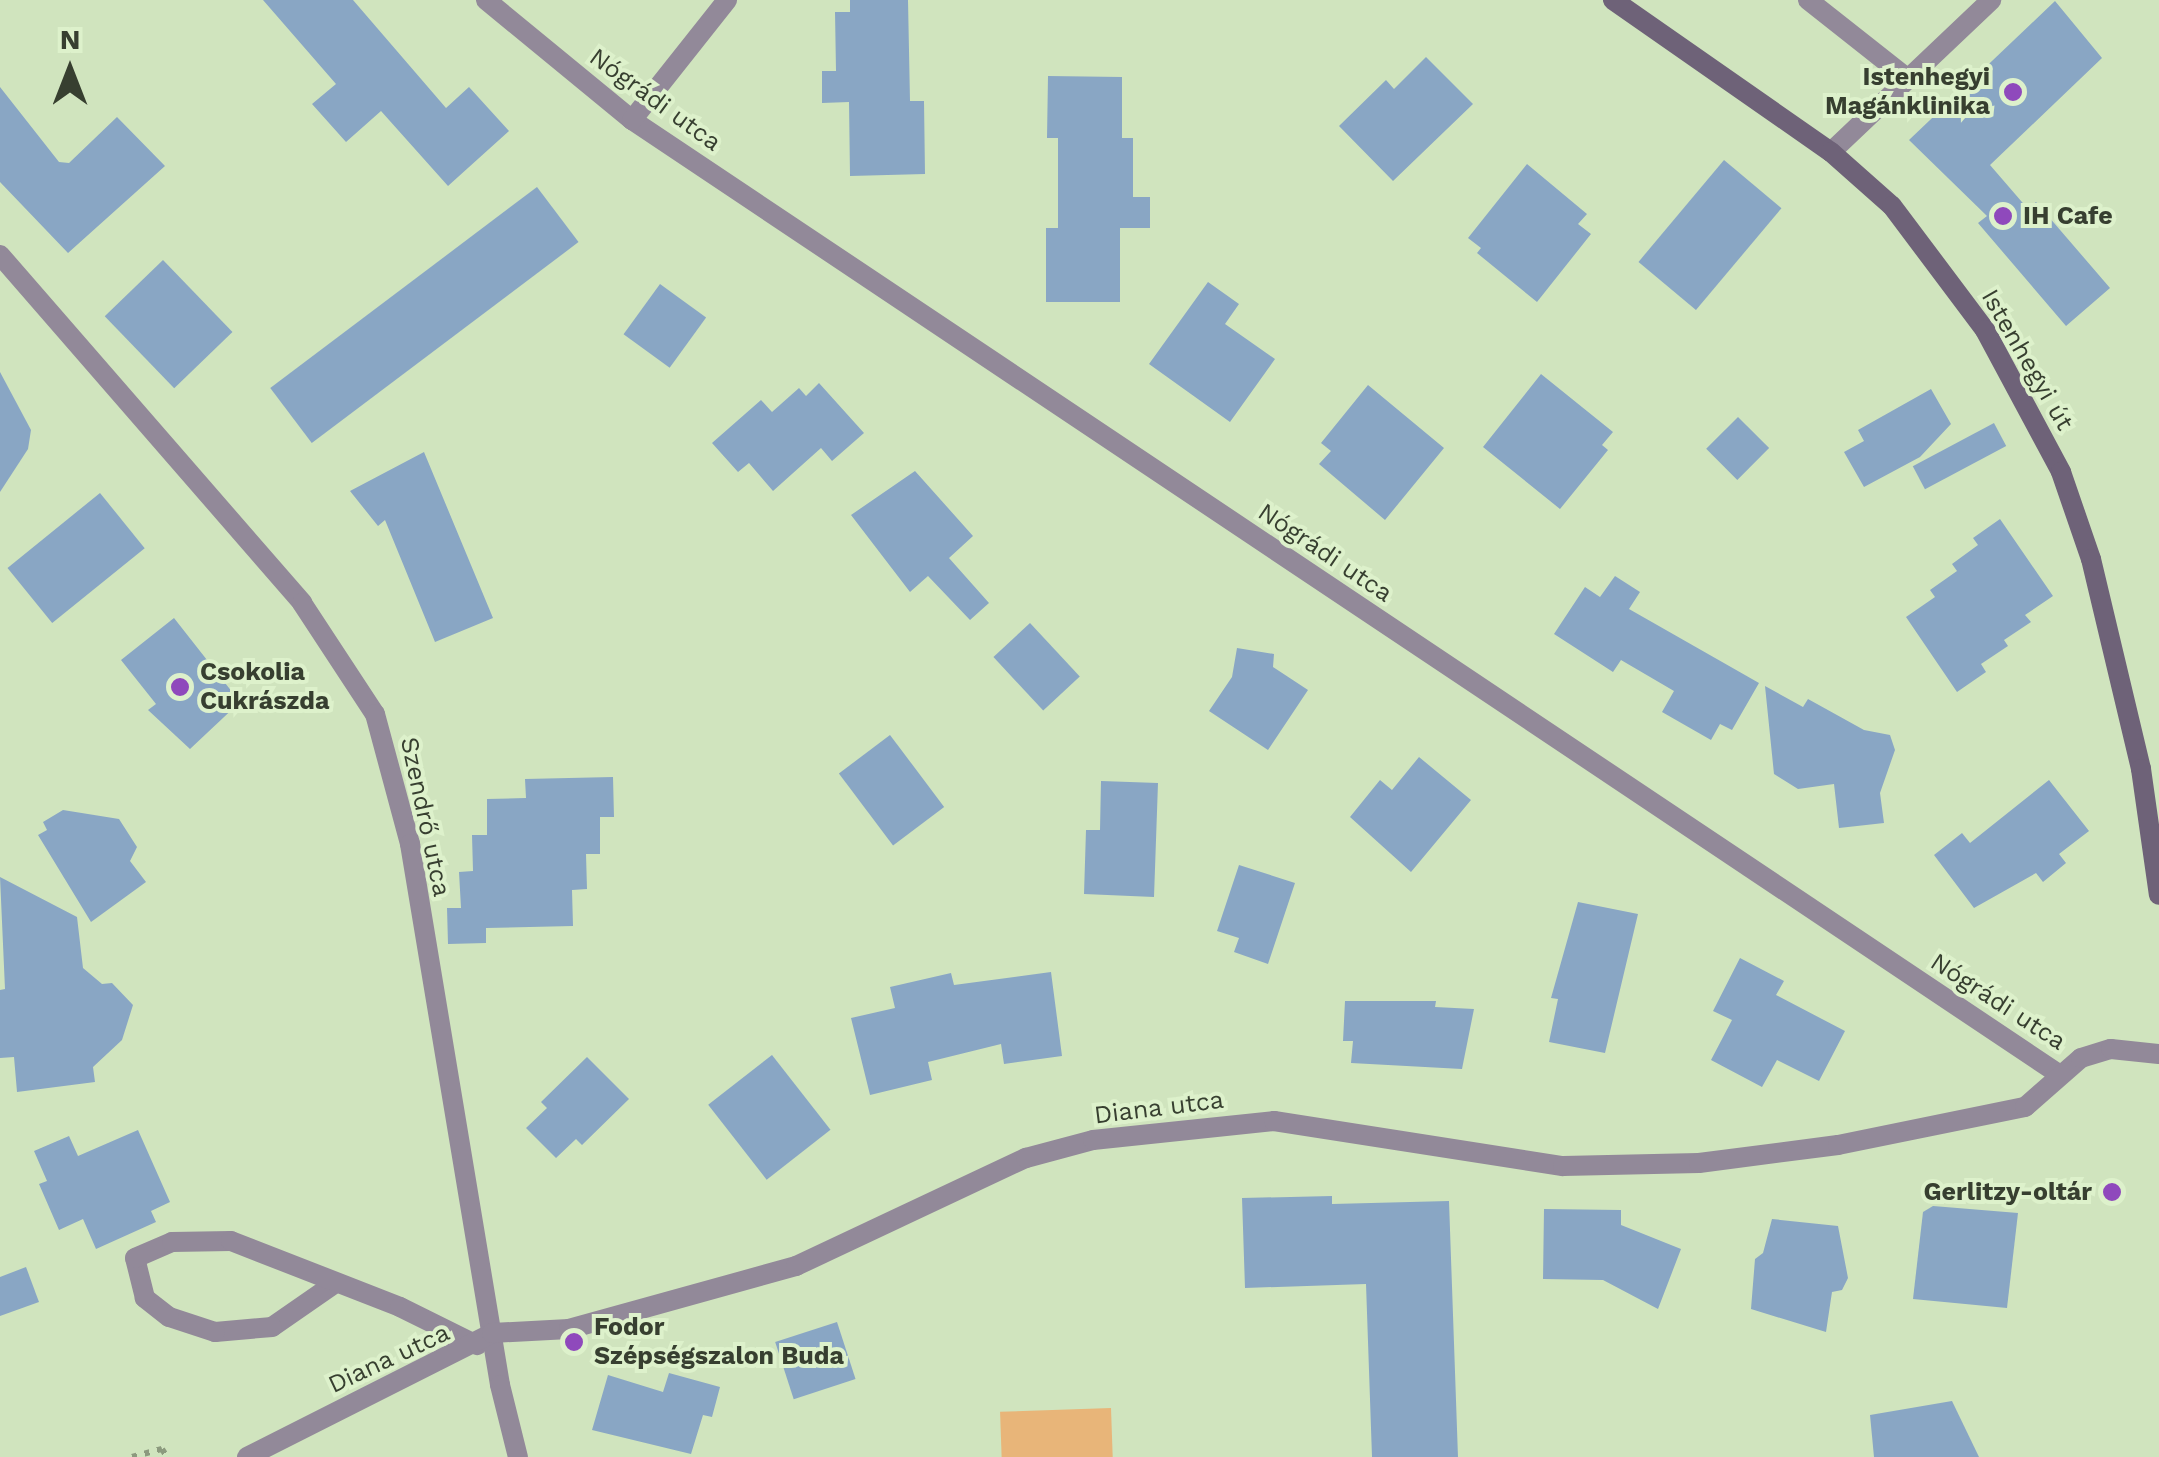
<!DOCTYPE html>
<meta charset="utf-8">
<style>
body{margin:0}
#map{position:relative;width:2159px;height:1457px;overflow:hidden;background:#d0e4be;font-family:"Work Sans",sans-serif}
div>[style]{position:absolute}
.green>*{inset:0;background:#e8b579;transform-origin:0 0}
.building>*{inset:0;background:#89a6c4;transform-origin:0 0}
.path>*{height:6px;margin-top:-3px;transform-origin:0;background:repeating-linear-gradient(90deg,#8c9a7e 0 5px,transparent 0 13px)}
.lane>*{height:20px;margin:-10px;padding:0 10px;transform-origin:10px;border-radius:10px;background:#928999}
.street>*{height:20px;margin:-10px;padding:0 10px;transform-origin:10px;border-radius:10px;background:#928999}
.secondary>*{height:20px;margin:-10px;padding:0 10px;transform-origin:10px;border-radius:10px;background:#6e6278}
.dots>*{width:28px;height:28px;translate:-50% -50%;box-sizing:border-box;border:5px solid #ddf1cb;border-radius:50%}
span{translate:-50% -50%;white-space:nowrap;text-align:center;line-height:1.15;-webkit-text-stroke:8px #ddf1cb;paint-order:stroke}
.poi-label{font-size:25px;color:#373f30;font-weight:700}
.right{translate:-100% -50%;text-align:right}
.left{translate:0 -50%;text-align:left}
.street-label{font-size:25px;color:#373f30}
.north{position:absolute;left:20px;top:20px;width:100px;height:100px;-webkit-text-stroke:8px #ddf1cb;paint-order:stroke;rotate:0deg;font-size:28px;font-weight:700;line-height:40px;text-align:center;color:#373f30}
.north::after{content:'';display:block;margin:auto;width:35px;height:45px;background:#373f30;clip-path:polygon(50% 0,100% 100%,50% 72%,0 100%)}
</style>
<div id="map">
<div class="green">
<i style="left:1111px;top:1408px;width:49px;height:111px;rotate:88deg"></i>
</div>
<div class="building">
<i style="clip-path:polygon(263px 0,353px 0,446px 108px,469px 87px,509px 131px,448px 186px,381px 111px,346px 142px,312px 104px,336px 84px)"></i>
<i style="clip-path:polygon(850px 0,908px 0,910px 101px,924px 101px,925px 174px,850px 176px,849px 102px,822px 103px,822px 71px,836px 71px,835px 12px,850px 12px)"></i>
<i style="clip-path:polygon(2055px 1px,2102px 58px,1990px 165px,2028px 209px,2036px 202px,2110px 288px,2066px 326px,1978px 223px,1987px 216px,1909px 140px)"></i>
<i style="clip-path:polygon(1426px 57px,1473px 104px,1393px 181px,1339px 126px,1386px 80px,1394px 89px)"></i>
<i style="clip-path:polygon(1048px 76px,1122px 77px,1122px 138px,1133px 138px,1133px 197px,1150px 197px,1150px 228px,1120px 228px,1120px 302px,1046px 302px,1046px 228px,1058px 228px,1058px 138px,1047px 138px)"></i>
<i style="clip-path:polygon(0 87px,59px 162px,69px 163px,117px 117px,165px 166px,68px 253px,0 182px)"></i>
<i style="left:1724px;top:160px;width:75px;height:133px;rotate:40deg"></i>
<i style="clip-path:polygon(1527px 164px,1587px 214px,1578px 224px,1591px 234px,1537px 302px,1477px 253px,1481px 248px,1468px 238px)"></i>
<i style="left:537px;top:187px;width:69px;height:334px;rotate:53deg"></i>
<i style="left:163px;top:260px;width:100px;height:81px;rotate:46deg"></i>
<i style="clip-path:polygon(1208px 282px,1239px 304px,1225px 324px,1275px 359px,1230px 422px,1149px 364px)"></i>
<i style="left:660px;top:284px;width:57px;height:62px;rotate:36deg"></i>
<i style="clip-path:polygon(0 372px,31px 430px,28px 449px,0 492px)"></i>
<i style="clip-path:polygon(1541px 374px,1613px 432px,1602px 445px,1608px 450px,1560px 509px,1483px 447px)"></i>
<i style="clip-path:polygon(819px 383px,864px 433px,832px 461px,821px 448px,773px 491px,749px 463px,738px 472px,712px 443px,761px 400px,772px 412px,799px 388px,806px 396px)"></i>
<i style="clip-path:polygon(1368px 385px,1444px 448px,1385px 520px,1319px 464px,1331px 451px,1321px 443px)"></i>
<i style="clip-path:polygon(1931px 389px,1951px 424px,1920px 457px,1864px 487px,1844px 452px,1864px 441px,1858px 430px)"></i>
<i style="left:1738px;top:417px;width:44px;height:45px;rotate:45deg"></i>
<i style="left:1994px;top:423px;width:26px;height:92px;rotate:62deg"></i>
<i style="clip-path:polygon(424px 452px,493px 618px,435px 642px,385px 520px,378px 526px,350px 491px)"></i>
<i style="clip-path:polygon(915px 471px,973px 536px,949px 558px,989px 603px,970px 620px,928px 576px,910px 592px,851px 515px)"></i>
<i style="left:100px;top:493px;width:71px;height:119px;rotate:51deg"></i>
<i style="clip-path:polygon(2000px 519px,2053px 596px,2025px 615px,2031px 622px,2004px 640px,2008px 646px,1981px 664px,1986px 672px,1957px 692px,1906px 617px,1935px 597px,1930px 590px,1957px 571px,1952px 564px,1978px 545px,1973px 538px)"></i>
<i style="clip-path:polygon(1615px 576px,1640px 592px,1629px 609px,1759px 683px,1732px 730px,1720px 724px,1711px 740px,1662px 712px,1674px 691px,1621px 660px,1613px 672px,1554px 634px,1585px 587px,1600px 597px)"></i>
<i style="clip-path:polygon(174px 618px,240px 702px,190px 749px,148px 710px,156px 704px,121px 660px)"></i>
<i style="left:1030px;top:623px;width:73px;height:50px;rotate:47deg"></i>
<i style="clip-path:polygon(1237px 648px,1274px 654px,1273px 667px,1308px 690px,1268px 750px,1209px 711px,1232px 677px)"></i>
<i style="clip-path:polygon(1765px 686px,1803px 707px,1808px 699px,1864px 730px,1890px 735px,1895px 750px,1880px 793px,1884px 823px,1839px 828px,1834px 784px,1798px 789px,1774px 774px)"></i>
<i style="left:890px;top:735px;width:90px;height:64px;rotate:53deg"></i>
<i style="clip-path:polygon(1419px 757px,1471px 800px,1411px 872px,1350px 817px,1380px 780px,1392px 790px)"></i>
<i style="clip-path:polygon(613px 777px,614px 817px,600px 817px,600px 854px,586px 854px,587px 889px,572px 890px,573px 926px,486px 928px,486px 943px,448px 944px,447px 908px,461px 908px,459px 872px,473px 871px,472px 835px,487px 835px,487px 799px,526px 798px,525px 779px)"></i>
<i style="clip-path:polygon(2049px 780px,2089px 831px,2059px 854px,2066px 863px,2043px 882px,2036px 873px,1974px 908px,1934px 855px,1962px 833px,1970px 843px)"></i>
<i style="clip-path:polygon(1101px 781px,1158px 783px,1154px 897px,1084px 894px,1086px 830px,1100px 830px)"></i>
<i style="clip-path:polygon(63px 810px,119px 819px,137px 847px,130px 861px,146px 882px,91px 922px,38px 835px,47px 830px,43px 822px)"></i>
<i style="clip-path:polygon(1239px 865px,1295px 883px,1268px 964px,1234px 952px,1239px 938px,1217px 931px)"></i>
<i style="clip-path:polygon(0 877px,77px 917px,83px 968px,102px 984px,112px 983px,133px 1005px,122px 1040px,93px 1067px,95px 1082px,17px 1092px,14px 1057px,0 1058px,0 990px,5px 989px)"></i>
<i style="clip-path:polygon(1578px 902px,1638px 914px,1605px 1053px,1549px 1042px,1558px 999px,1551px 998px)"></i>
<i style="clip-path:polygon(1740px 958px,1784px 981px,1776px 995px,1845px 1031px,1819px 1081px,1777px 1060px,1762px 1087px,1711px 1060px,1732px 1020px,1713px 1011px)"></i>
<i style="clip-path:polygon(1051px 972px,1062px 1056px,1004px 1064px,1001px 1044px,928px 1062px,932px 1080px,870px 1095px,851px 1018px,895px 1008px,890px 987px,951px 973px,954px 985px)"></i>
<i style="clip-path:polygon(1345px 1001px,1436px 1001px,1435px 1007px,1474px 1009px,1462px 1069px,1351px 1063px,1353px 1041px,1343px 1041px)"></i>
<i style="left:772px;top:1055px;width:95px;height:81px;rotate:52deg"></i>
<i style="clip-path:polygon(587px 1057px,629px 1099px,582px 1145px,576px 1139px,556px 1158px,526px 1128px,547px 1108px,541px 1102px)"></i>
<i style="clip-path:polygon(138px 1130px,170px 1202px,151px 1211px,156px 1222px,96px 1249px,83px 1219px,59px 1230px,39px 1184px,47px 1181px,34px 1151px,69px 1136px,78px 1156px)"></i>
<i style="clip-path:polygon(1332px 1196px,1332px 1204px,1449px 1201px,1458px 1457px,1372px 1457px,1366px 1284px,1245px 1288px,1242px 1198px)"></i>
<i style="clip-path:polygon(1933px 1206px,2018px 1213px,2007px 1308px,1913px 1299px,1923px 1212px)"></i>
<i style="clip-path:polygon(1544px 1209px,1621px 1210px,1621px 1225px,1681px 1249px,1658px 1309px,1603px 1280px,1543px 1279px)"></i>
<i style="clip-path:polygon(1772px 1219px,1838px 1226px,1848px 1278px,1842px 1290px,1832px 1292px,1826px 1332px,1751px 1309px,1755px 1259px,1763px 1253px)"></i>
<i style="clip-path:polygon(26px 1267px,39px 1302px,0 1316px,0 1277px)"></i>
<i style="left:837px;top:1322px;width:60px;height:65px;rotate:72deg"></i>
<i style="clip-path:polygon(669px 1373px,720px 1387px,712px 1417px,703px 1415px,691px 1454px,592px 1430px,608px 1375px,663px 1392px)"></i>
<i style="clip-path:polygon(1952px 1401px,1979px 1457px,1874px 1457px,1870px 1415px)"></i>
</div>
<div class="path">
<i style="left:132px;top:1457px;width:31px;rotate:-15deg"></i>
<i style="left:162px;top:1449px;width:9px;rotate:58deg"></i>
</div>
<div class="lane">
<i style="left:1808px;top:0;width:127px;rotate:38.3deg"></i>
<i style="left:334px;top:1284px;width:75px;rotate:145.3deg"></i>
<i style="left:272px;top:1327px;width:57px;rotate:175deg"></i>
<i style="left:215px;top:1332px;width:48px;rotate:-161.9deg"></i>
<i style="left:169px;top:1317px;width:31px;rotate:-142deg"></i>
<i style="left:145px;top:1298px;width:41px;rotate:-104deg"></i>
<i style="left:135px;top:1258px;width:40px;rotate:-23.4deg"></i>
<i style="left:172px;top:1242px;width:59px;rotate:-1deg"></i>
<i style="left:231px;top:1241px;width:181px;rotate:21.3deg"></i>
<i style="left:400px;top:1307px;width:86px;rotate:26.3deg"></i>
</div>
<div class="street">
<i style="left:486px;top:0;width:189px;rotate:39.4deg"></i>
<i style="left:632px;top:120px;width:1714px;rotate:33.77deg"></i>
<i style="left:632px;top:120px;width:153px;rotate:-51.6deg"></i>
<i style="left:1831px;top:152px;width:221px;rotate:-43.5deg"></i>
<i style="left:0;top:255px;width:461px;rotate:49deg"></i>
<i style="left:302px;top:603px;width:133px;rotate:56.7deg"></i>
<i style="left:375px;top:714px;width:135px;rotate:74.9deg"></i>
<i style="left:410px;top:844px;width:548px;rotate:80.55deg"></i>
<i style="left:500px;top:1385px;width:74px;rotate:76deg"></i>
<i style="left:247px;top:1457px;width:275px;rotate:-26.8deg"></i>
<i style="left:492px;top:1333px;width:77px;rotate:-3deg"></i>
<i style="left:569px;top:1329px;width:236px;rotate:-15.5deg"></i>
<i style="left:796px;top:1266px;width:254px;rotate:-25.2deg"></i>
<i style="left:1026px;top:1158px;width:69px;rotate:-15deg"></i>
<i style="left:1093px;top:1140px;width:182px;rotate:-6deg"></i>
<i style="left:1274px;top:1121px;width:292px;rotate:8.9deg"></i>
<i style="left:1563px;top:1166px;width:136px;rotate:-1.3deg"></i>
<i style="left:1699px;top:1163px;width:140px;rotate:-7.4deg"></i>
<i style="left:1838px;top:1145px;width:191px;rotate:-11.5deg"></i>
<i style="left:2025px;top:1107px;width:74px;rotate:-41.2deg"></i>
<i style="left:2081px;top:1058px;width:31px;rotate:-17deg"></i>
<i style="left:2111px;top:1049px;width:48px;rotate:5.9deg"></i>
</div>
<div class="secondary">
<i style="left:1613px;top:0;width:266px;rotate:34.9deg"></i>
<i style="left:1831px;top:152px;width:81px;rotate:41.5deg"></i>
<i style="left:1892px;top:206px;width:155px;rotate:53.1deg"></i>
<i style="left:1985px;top:330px;width:161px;rotate:61.8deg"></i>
<i style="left:2061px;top:472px;width:92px;rotate:71deg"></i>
<i style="left:2091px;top:559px;width:216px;rotate:76.6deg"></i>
<i style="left:2141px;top:769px;width:127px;rotate:81.9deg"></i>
</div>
<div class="dots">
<i style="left:2013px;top:92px;background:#8f49bc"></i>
<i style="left:2003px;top:216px;background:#8f49bc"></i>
<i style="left:180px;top:687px;background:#8f49bc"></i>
<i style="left:2112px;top:1192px;background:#8f49bc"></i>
<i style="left:574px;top:1342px;background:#8f49bc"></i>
</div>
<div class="poi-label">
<span class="right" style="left:1990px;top:92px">Istenhegyi<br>Magánklinika</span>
<span class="left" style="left:2023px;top:216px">IH Cafe</span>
<span class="left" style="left:200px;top:687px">Csokolia<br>Cukrászda</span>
<span class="right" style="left:2092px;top:1192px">Gerlitzy-oltár</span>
<span class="left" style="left:594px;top:1342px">Fodor<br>Szépségszalon Buda</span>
</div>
<div class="street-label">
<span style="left:655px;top:100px;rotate:36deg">Nógrádi utca</span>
<span style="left:2027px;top:360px;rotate:60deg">Istenhegyi út</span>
<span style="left:1325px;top:553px;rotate:34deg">Nógrádi utca</span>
<span style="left:425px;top:817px;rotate:78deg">Szendrő utca</span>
<span style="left:1998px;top:1002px;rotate:33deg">Nógrádi utca</span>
<span style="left:1159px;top:1108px;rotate:-7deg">Diana utca</span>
<span style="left:389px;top:1359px;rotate:-25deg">Diana utca</span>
</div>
<div class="north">N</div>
</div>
